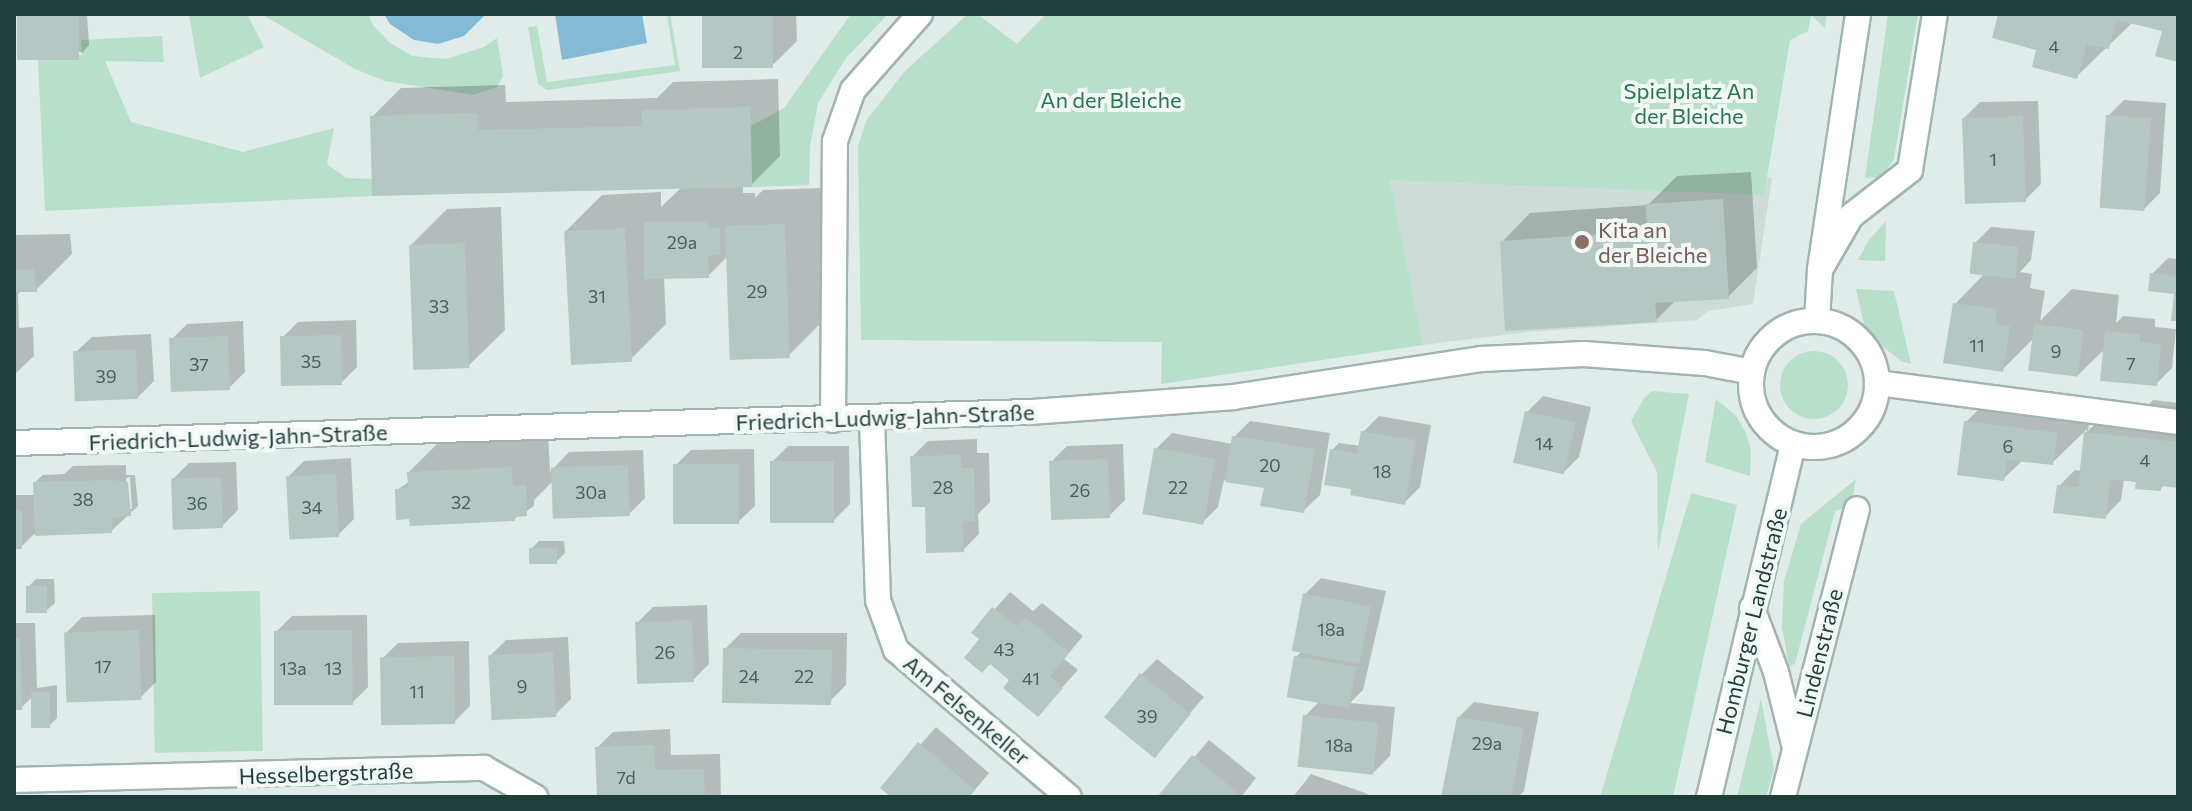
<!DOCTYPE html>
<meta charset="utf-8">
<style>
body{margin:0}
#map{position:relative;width:2192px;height:811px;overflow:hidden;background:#e0ece9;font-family:Commissioner,sans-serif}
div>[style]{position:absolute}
.built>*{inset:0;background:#cedcd8}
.green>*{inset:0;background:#b7dfc9;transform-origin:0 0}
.round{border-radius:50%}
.water>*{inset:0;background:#83bbd6}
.shadow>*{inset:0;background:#0003}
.building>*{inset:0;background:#b5c7c2;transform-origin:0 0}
.roads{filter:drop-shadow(2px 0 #a2b4b1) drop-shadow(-2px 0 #a2b4b1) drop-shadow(0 2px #a2b4b1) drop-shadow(0 -2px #a2b4b1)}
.street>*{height:24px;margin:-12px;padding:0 12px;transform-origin:12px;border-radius:12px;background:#fff}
.secondary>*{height:24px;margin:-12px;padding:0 12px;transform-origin:12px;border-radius:12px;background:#fff}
.secondary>.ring{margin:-12px;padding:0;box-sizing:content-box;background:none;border:24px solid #fff;border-radius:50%}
.dots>*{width:22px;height:22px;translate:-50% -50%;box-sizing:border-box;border:4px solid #f1f8f6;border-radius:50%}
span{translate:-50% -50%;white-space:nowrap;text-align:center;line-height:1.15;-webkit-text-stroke:8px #f1f8f6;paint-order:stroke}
.number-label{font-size:18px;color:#44605d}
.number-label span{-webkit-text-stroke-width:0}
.park-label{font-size:22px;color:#267854}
.education-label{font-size:22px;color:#785e54}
.left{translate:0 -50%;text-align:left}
.street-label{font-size:22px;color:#1f3e3b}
.frame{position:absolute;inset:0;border:16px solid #1f3e3b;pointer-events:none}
</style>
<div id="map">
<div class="built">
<i style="clip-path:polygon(1481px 167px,1772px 178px,1753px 304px,1708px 311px,1697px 320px,1528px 332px,1423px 345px,1390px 180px)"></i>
</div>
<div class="green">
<i style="clip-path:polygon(119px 14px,247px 14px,264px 47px,200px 78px,189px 15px)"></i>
<i style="clip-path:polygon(261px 14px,368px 14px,373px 25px,390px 43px,413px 56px,446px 59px,484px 47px,497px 38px,503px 76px,497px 87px,473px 95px,385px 81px,355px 69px)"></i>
<i style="clip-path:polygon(667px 14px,670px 14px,680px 71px,547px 90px,538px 84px,528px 27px,537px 26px,547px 82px,675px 65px)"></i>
<i style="clip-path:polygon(851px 14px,888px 14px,846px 58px,818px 103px,810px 146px,809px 185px,752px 187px,751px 126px,784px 108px)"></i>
<i style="clip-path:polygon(968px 14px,977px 14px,1017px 44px,1046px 14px,1827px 14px,1825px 28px,1811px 15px,1808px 31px,1790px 40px,1764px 195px,1390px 180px,1423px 345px,1161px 384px,1162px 342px,861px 340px,858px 147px,866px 121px,904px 72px)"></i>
<i style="clip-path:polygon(1888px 14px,1918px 14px,1894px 159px,1881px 177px,1865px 178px)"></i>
<i style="clip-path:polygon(162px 36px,164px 62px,105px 61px,131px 122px,243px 152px,334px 128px,327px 164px,346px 178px,372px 179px,372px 196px,45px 211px,38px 59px,82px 55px,81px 40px)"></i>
<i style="clip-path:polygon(1886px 221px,1885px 261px,1858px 260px,1869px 240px)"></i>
<i style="clip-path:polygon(1856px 289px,1894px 291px,1911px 364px,1901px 361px,1877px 342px,1864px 324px)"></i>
<i class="round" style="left:1780px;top:351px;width:68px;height:68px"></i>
<i style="clip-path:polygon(1652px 391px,1689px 394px,1658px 552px,1657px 472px,1631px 421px,1644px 398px)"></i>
<i style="clip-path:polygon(1716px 399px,1736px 416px,1745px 431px,1751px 450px,1750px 476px,1705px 462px)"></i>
<i style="clip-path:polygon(1856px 479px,1851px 506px,1835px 511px,1795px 664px,1789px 666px,1782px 627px,1784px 581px,1801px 524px)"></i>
<i style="clip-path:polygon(1691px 493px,1737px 505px,1673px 797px,1600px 797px)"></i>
<i style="left:260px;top:591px;width:160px;height:108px;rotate:89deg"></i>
<i style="clip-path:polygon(1761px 699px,1774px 769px,1766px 797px,1737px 797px)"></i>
</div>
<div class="water">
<i style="clip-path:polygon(384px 14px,486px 14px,464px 36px,438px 44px,414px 40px,390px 24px)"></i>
<i style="clip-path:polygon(555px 14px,642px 14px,647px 43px,562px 60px)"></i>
</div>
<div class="shadow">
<i style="clip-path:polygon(19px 14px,87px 14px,89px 45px,82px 53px)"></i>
<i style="clip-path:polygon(704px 14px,796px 14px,797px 41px,774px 64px)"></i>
<i style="clip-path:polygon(2000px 14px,2178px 14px,2178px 60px,2164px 30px,2133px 22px,2076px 77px)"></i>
<i style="clip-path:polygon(778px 79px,780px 156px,751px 185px,743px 185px,743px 193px,755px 193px,755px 198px,763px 190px,821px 188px,824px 320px,788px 356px,728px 256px,708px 276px,664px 277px,666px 324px,630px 360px,566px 231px,602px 195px,661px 192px,661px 207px,682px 187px,372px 117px,401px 88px,505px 85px,506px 102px,657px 98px,673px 82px)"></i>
<i style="clip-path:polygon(2124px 100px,2166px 103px,2160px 193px,2144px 209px,2108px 116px)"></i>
<i style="clip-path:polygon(2038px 101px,2041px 184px,2025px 200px,1964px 118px,1980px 102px)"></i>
<i style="clip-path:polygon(1751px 172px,1757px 268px,1728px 297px,1676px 300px,1656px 320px,1502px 242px,1530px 213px,1648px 205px,1677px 176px)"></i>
<i style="clip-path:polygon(501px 207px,505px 330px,468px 366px,411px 245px,447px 209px)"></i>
<i style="clip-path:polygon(1991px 227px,2035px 231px,2031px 260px,2020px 272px,2032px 274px,2030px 288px,2045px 291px,2040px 321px,2072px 289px,2119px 295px,2116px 323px,2123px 316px,2155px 319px,2155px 327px,2176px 329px,2172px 368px,2156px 384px,2106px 348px,2078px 375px,2034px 338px,2002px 370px,1955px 304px,1985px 273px,1975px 243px)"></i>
<i style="clip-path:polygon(70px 234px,72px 254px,36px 290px,22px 290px,18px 294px,19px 328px,33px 327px,34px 356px,14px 375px,14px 235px)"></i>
<i style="clip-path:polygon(2168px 258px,2178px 259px,2178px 319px,2176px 292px,2152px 274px)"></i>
<i style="clip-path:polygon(356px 320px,357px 367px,341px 383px,282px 338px,298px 322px)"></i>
<i style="clip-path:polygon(243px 321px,245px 372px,229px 388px,171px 340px,187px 324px)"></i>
<i style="clip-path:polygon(151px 334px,154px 381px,138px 397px,75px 353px,92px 337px)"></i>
<i style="clip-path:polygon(2002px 386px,2093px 398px,2088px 431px,2102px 417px,2130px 423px,2153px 400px,2178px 403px,2178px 485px,2165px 484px,2160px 489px,2124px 479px,2121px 500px,2105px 517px,2059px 486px,2075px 470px,2082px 471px,2087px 429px,2052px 463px,2023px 460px,2003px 479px,1966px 422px)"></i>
<i style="clip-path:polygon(1543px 396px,1591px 407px,1579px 457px,1563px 473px,1527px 412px)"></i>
<i style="clip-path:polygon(1379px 416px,1431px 425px,1420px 487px,1404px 503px,1332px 450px,1339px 443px,1361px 446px,1363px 432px)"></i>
<i style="clip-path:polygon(1250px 421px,1330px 433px,1320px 495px,1303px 511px,1266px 487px,1224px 480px,1218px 507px,1202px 523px,1156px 449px,1172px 433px,1233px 444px,1234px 437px)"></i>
<i style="clip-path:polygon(548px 432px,550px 472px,569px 452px,643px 450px,645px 498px,629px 514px,554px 480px,534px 500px,534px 506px,514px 519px,397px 490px,410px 481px,409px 472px,445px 436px)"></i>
<i style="clip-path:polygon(977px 439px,977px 453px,989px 453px,990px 502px,978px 514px,979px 534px,963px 550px,927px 505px,912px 457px,928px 441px)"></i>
<i style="clip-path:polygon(1123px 444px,1125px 500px,1109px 516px,1051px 462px,1067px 446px)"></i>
<i style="clip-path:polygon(788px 446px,849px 446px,850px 504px,834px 520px,772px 462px)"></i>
<i style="clip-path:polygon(754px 449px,755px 506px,738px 522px,675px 466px,691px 450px)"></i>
<i style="clip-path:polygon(351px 458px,354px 519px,338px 535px,288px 477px,304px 461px)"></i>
<i style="clip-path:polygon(236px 462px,238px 510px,222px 526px,173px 479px,189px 463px)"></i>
<i style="clip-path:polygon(evenodd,126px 465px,126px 475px,135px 475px,138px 506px,111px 531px,34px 534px,22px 546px,14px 547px,14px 495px,36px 495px,35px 482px,43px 475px,64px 474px,73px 466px,126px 465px,130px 477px,132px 509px,128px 509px,126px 478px,130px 477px)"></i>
<i style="clip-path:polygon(539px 541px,564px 541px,565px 553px,557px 561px,531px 549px)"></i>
<i style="clip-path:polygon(1321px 578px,1386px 591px,1363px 690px,1350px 703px,1395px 707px,1390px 756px,1374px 772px,1305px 716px,1320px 701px,1296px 657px,1302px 651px,1305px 594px)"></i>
<i style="clip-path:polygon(36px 579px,54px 579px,55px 603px,47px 610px,28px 587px)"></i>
<i style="clip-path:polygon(1010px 592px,1033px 611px,1042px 603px,1083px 636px,1064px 659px,1078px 670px,1038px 714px,974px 632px)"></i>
<i style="clip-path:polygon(707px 605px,709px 664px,693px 680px,637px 623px,653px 607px)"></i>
<i style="clip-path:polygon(155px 615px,156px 682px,140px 698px,66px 633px,82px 617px)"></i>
<i style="clip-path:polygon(367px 615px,368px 687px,352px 703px,276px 632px,292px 616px)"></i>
<i style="clip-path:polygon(14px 623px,35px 623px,37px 688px,57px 685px,57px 718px,49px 726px,33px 696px,21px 708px,14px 708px)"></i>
<i style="clip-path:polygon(741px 633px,847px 633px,846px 685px,830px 701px,725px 649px)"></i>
<i style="clip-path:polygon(568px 637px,571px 699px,555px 715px,490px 656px,506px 640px)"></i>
<i style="clip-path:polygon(469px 641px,470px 706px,454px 722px,382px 659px,398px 643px)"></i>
<i style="clip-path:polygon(1157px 659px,1204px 697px,1153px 756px,1141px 675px)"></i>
<i style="clip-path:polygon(1474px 702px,1539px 712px,1524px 791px,1518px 797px,1454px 797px,1458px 718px)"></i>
<i style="clip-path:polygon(936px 727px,989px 773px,969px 797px,894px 797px,883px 787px)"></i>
<i style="clip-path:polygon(670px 729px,671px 755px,720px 754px,721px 797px,599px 797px,597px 748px,613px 732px)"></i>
<i style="clip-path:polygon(1209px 740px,1256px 778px,1241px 797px,1160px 797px)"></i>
<i style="clip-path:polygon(1311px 774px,1368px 794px,1367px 797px,1293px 797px)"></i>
</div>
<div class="building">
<i style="left:17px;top:14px;width:62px;height:46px"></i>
<i style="left:702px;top:14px;width:71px;height:54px"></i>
<i style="clip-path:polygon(1998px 14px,2178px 14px,2178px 62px,2155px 56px,2162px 31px,2117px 20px,2109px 49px,2087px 44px,2077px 79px,2032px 67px,2036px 50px,1992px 38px)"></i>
<i style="clip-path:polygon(750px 107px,752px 187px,372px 196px,370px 116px,477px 113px,478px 130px,642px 126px,642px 110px)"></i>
<i style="left:2106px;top:115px;width:45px;height:93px;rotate:4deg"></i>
<i style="left:2023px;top:116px;width:86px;height:61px;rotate:88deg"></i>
<i style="clip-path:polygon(1723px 199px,1729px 299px,1655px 303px,1657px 322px,1505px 331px,1500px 241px,1647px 231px,1646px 204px)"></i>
<i style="clip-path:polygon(708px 221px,708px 229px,720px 228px,720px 255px,708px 256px,709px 278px,644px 279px,644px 222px)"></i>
<i style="left:785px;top:224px;width:134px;height:60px;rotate:88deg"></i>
<i style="left:625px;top:228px;width:134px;height:61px;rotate:87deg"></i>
<i style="left:1973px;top:242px;width:46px;height:32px;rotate:6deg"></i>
<i style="left:465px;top:243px;width:125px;height:56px;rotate:88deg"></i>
<i style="clip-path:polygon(34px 269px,37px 292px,14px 292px,14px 270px)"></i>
<i style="clip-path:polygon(2150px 273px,2178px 276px,2178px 321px,2171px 321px,2174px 294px,2148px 291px)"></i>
<i style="clip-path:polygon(1953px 303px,1997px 309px,1995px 324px,2010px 326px,2003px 372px,1943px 363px)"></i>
<i style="left:2034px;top:324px;width:50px;height:47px;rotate:7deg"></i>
<i style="clip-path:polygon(2105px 331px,2140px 334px,2140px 342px,2161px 345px,2157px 386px,2100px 381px)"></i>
<i style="left:341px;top:335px;width:50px;height:61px;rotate:89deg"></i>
<i style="left:228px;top:336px;width:54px;height:59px;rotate:88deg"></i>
<i style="left:136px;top:349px;width:50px;height:63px;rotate:88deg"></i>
<i style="left:1525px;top:411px;width:52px;height:53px;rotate:13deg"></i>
<i style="clip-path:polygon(1964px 421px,2058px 433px,2053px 465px,2007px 460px,2004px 481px,1957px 475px)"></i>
<i style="clip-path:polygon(1361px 431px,1416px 440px,1405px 505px,1350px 495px,1351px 489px,1324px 485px,1330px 449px,1357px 454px)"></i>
<i style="clip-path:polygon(2084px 432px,2178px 442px,2178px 488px,2161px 486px,2161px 491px,2135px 489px,2136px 482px,2110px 479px,2106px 519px,2053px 513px,2057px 485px,2078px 487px)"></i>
<i style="clip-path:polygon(1232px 436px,1315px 449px,1304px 513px,1260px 506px,1264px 488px,1225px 482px)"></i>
<i style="left:1154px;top:448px;width:62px;height:67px;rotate:10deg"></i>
<i style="clip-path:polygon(961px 455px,962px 468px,974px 468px,975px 521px,963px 521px,964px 552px,926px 553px,925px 507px,912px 507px,910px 456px)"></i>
<i style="left:1108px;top:459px;width:59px;height:59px;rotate:88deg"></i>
<i style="left:770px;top:461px;width:64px;height:62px"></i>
<i style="left:739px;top:464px;width:60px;height:66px;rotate:90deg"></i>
<i style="left:628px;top:465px;width:51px;height:77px;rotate:88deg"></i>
<i style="clip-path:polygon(512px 467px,513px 486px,526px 485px,527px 516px,515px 517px,515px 521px,410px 526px,409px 519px,396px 520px,395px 489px,408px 488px,407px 472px)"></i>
<i style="left:336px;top:474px;width:63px;height:50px;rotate:87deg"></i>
<i style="left:221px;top:477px;width:51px;height:50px;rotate:88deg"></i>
<i style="clip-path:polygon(111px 480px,128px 482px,131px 516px,113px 517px,112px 533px,35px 536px,33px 482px)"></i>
<i style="left:14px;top:510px;width:8px;height:39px"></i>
<i style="left:529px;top:548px;width:28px;height:16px"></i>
<i style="left:26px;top:586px;width:21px;height:27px"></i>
<i style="left:1303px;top:593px;width:69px;height:59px;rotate:11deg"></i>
<i style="clip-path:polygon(992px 607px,1017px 626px,1025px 617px,1069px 653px,1050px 676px,1063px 688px,1038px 717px,1003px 688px,1009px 680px,990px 664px,982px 673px,964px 658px,979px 639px,971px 633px)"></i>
<i style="left:692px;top:620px;width:62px;height:57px;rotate:88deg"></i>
<i style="left:139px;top:630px;width:70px;height:75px;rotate:88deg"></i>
<i style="clip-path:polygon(314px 630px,352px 630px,353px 705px,274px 705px,274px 631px)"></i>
<i style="clip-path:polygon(14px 638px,20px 638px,22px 710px,14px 710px)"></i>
<i style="left:723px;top:648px;width:109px;height:55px;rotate:1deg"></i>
<i style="left:553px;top:652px;width:65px;height:65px;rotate:87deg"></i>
<i style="left:454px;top:656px;width:68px;height:74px;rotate:89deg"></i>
<i style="left:1294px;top:656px;width:63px;height:42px;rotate:10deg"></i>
<i style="left:1140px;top:673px;width:65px;height:57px;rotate:39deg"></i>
<i style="left:31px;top:692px;width:19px;height:36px"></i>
<i style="left:1303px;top:715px;width:76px;height:52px;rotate:6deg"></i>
<i style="clip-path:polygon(1457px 717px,1524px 728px,1511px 797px,1441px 797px)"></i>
<i style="clip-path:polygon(918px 742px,975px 790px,969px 797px,891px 797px,880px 788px)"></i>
<i style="clip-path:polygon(654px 745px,655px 770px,704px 769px,705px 797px,597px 797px,595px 747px)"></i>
<i style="clip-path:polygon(1192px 755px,1243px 797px,1157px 797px)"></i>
</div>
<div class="roads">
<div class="street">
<i style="left:1821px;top:268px;width:60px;rotate:-60deg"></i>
<i style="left:1851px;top:216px;width:75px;rotate:-37.9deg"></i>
<i style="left:1910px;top:170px;width:158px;rotate:-80.9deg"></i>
<i style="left:1877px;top:383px;width:304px;rotate:7.4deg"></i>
<i style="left:872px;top:419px;width:181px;rotate:88.1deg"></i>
<i style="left:878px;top:600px;width:53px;rotate:70.2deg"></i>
<i style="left:896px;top:650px;width:227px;rotate:40.4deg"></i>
<i style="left:833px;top:420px;width:279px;rotate:-89.6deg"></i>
<i style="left:835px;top:141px;width:54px;rotate:-70.6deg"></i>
<i style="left:853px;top:90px;width:101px;rotate:-48.6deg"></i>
<i style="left:14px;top:443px;width:1017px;rotate:-1.75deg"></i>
<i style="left:1031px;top:412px;width:203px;rotate:-4.2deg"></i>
<i style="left:1233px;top:397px;width:252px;rotate:-8.7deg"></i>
<i style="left:1482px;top:359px;width:102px;rotate:-2.8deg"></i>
<i style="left:1584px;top:354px;width:121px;rotate:4.3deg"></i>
<i style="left:1705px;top:363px;width:48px;rotate:10.8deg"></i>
<i style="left:14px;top:780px;width:470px;rotate:-1.5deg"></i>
<i style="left:484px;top:768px;width:59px;rotate:29.6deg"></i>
<i style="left:1783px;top:797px;width:297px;rotate:-75.6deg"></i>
</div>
<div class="secondary">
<i style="left:1817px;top:321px;width:52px;rotate:-86.7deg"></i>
<i style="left:1820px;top:269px;width:258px;rotate:-81.5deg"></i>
<i class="ring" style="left:1751px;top:321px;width:102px;height:102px"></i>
<i style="left:1752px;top:608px;width:68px;rotate:69.4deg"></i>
<i style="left:1776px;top:672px;width:78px;rotate:76deg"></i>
<i style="left:1709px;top:797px;width:363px;rotate:-76.6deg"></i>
</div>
</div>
<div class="dots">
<i style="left:1582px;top:242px;background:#8d6e63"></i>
</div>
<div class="number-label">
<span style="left:2054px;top:46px">4</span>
<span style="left:738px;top:52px">2</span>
<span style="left:1993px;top:159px">1</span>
<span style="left:682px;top:242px">29a</span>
<span style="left:757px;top:291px">29</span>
<span style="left:597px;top:296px">31</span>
<span style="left:439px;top:306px">33</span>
<span style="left:1977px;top:345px">11</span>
<span style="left:2056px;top:351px">9</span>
<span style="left:311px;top:361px">35</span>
<span style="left:2131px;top:363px">7</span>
<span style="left:199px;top:364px">37</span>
<span style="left:106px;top:376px">39</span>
<span style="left:1544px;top:443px">14</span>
<span style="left:2008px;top:446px">6</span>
<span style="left:2145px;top:460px">4</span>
<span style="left:1270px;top:465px">20</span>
<span style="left:1382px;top:471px">18</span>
<span style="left:943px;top:487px">28</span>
<span style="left:1178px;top:487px">22</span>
<span style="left:1080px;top:490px">26</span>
<span style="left:591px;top:492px">30a</span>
<span style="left:83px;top:499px">38</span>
<span style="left:461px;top:502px">32</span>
<span style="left:197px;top:503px">36</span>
<span style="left:312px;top:507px">34</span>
<span style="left:1331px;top:629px">18a</span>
<span style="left:1004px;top:649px">43</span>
<span style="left:665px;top:652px">26</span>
<span style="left:103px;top:666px">17</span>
<span style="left:293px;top:668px">13a</span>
<span style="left:333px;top:668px">13</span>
<span style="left:749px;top:676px">24</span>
<span style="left:804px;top:676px">22</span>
<span style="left:1031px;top:678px">41</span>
<span style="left:522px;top:686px">9</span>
<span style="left:417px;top:691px">11</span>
<span style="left:1147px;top:716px">39</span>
<span style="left:1487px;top:743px">29a</span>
<span style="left:1339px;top:745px">18a</span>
<span style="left:626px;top:777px">7d</span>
</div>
<div class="park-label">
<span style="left:1689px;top:103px">Spielplatz An<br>der Bleiche</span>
<span style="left:1111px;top:100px">An der Bleiche</span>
</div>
<div class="education-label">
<span class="left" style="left:1598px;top:242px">Kita an<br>der Bleiche</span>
</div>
<div class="street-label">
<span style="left:885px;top:417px;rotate:-2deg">Friedrich-Ludwig-Jahn-Straße</span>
<span style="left:238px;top:437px;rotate:-2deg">Friedrich-Ludwig-Jahn-Straße</span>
<span style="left:1751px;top:621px;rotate:-76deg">Homburger Landstraße</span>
<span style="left:1819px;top:653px;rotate:-76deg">Lindenstraße</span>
<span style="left:967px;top:710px;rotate:40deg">Am Felsenkeller</span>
<span style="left:326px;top:773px;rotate:-2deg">Hesselbergstraße</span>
</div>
<div class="frame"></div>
</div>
